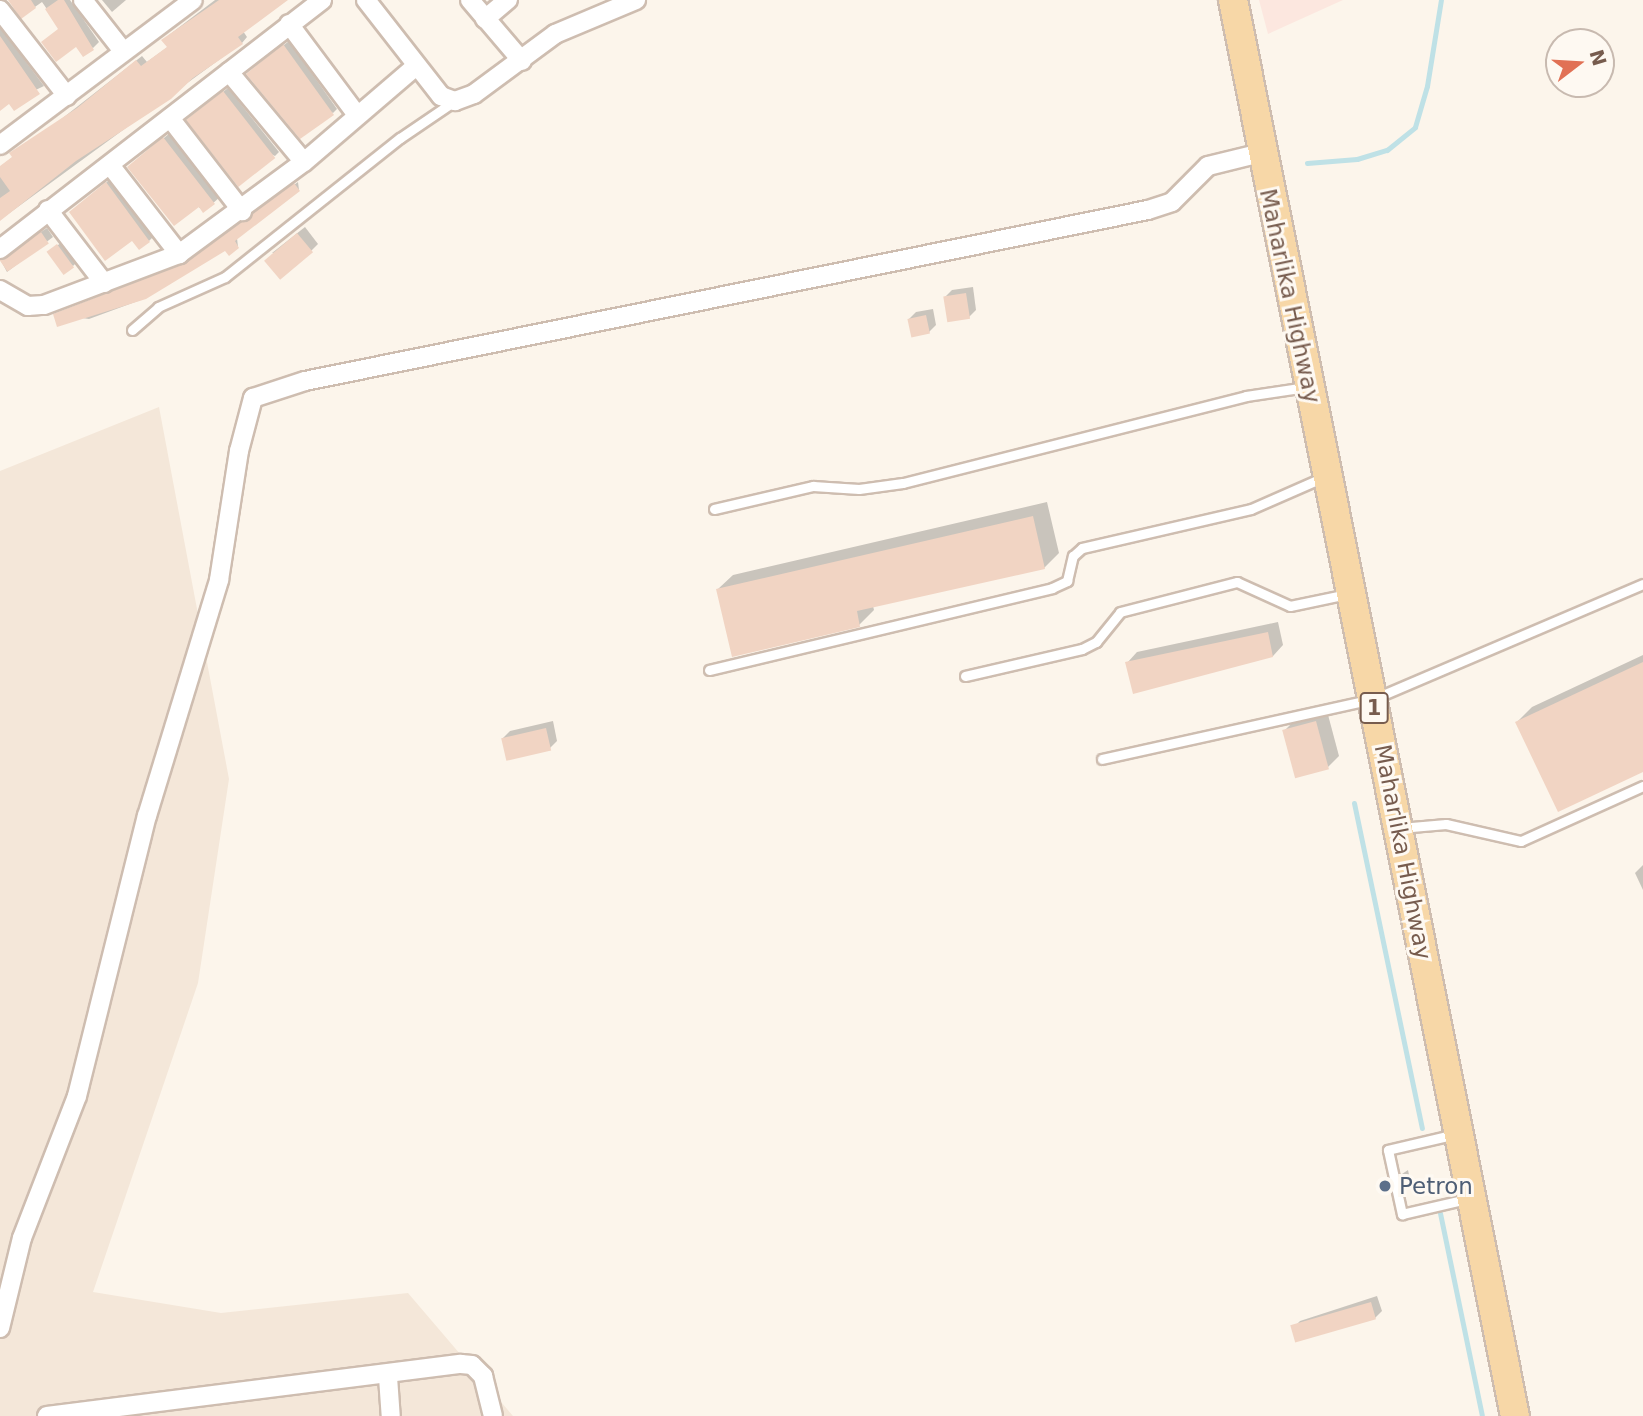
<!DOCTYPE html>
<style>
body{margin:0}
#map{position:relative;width:1643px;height:1416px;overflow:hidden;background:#fcf5eb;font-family:"DejaVu Sans",sans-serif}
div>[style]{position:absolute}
.residential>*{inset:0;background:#f4e7d9}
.commercial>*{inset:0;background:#fce7df}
.shadow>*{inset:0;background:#0003}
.stream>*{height:5px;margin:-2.5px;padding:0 2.5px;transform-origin:2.5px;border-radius:2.5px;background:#bfe1e6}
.building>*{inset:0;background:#f1d4c3;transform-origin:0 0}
.roads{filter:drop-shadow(2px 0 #cebdb0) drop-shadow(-2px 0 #cebdb0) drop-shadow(0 2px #cebdb0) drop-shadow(0 -2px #cebdb0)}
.service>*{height:9px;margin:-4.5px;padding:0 4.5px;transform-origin:4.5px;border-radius:4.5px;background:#fff}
.minor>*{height:18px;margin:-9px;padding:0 9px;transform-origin:9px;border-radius:9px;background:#fff}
.primary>*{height:28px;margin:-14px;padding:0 14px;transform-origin:14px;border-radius:14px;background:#f7d7a7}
.dots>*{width:19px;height:19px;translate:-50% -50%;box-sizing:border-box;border:4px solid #fef9f2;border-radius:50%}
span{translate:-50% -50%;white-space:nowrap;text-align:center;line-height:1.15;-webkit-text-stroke:6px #fef9f2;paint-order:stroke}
.shield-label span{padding:2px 5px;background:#fef9f2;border:2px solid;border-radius:5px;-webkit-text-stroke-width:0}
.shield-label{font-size:21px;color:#775c4e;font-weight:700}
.street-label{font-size:23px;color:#775c4e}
.service-label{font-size:23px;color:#4e5e75}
.left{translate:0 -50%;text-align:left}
.north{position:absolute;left:1545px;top:28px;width:70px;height:70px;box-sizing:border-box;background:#fef9f2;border:2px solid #c8bab0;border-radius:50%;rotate:73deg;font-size:19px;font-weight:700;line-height:28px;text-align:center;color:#775c4e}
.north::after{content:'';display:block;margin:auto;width:24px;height:32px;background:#e17155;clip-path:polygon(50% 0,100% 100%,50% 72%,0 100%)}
</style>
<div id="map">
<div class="residential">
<i style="clip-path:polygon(159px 407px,229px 779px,198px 983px,93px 1292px,221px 1313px,408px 1293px,513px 1416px,0 1416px,0 471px)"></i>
</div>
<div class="commercial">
<i style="clip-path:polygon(1259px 0,1343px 0,1268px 34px)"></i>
</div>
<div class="shadow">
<i style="clip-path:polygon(10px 0,70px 0,99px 42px,93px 48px,60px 28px,42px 2px,22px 16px)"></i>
<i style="clip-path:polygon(102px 0,126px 0,112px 12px)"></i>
<i style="clip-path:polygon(215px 0,285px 0,243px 31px,247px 37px,242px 43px,0 220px,0 167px,142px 56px,147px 62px,169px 46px,169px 35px)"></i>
<i style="clip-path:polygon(0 27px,44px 86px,0 107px)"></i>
<i style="clip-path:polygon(289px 41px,337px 109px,333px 113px,252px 70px)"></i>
<i style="clip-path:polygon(228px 88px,279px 152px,275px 156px,192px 116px)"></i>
<i style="clip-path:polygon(170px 133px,220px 197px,204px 211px,136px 161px)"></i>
<i style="clip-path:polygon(114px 176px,156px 234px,149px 241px,132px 238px,78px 206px)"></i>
<i style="clip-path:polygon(298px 182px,299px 190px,237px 238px,238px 247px,226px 248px,146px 298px,89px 319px,55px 314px,188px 262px)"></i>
<i style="clip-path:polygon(305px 227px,318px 244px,311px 251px,272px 253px)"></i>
<i style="clip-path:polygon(47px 228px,53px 237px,7px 272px,0 259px)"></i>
<i style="clip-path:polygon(61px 243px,76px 263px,73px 266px,52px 249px)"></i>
<i style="clip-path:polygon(973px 287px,976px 310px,969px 317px,945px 297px,952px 290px)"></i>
<i style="clip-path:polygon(933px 309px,936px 325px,929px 332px,909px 319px,916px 312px)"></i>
<i style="clip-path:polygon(1047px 502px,1059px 553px,1044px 568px,873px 606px,874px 610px,859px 625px,718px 589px,733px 575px)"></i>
<i style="clip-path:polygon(1278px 622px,1283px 645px,1273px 656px,1127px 663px,1137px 652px)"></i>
<i style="clip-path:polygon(1643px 655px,1643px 770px,1517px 722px,1532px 707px)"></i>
<i style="clip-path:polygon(1327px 711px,1339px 756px,1328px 767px,1284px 731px,1295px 720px)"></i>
<i style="clip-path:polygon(553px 721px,557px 741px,550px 748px,503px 738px,510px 731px)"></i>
<i style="clip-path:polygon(1643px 865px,1643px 890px,1635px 873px)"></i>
<i style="clip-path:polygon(1408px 1170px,1411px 1184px,1405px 1188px,1402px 1174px)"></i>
<i style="clip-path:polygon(1377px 1296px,1382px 1311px,1375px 1318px,1293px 1328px,1300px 1321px)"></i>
</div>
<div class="stream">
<i style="left:1307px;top:163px;width:50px;rotate:-4.6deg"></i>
<i style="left:1357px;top:159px;width:31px;rotate:-17deg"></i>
<i style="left:1387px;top:150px;width:36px;rotate:-39deg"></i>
<i style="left:1415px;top:127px;width:43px;rotate:-73.7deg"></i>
<i style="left:1427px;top:86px;width:87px;rotate:-80.8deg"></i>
<i style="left:1354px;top:803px;width:332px;rotate:78.2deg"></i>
<i style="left:1440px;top:1213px;width:206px;rotate:78.3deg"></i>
</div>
<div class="building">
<i style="clip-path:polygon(8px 0,31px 0,36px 8px,21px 19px)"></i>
<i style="clip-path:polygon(58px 0,64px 0,94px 50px,83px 57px,76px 47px,56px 62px,41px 42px,58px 29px,45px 9px)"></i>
<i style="clip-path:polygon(219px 0,288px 0,238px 37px,243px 44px,193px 78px,171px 99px,76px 161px,0 221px,0 198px,10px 191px,0 177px,0 166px,12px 157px,9px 153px,77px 108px,136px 60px,141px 66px,167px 47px,161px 40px)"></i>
<i style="clip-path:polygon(0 36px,40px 94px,14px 111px,9px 104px,0 111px)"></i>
<i style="clip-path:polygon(283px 44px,334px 115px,300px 139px,246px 74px)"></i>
<i style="left:223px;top:91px;width:85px;height:47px;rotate:52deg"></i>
<i style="clip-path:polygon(163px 137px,215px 204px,203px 213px,199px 207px,174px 226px,127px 167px)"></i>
<i style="clip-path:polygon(106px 182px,150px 242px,139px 250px,132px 241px,105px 261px,69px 212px)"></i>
<i style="clip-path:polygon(294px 183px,300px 191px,235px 241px,239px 248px,229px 256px,225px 251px,146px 299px,57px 327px,53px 314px,183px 264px)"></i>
<i style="left:41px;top:232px;width:14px;height:50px;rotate:56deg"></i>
<i style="left:297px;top:233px;width:25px;height:43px;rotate:50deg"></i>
<i style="left:57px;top:244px;width:29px;height:13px;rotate:54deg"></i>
<i style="left:966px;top:293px;width:26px;height:23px;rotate:81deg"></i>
<i style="left:926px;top:315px;width:19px;height:19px;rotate:78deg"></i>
<i style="clip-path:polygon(1033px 516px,1045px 569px,857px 611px,860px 627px,732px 657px,716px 589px)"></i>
<i style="clip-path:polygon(1268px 632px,1273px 657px,1133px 694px,1125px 662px)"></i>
<i style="clip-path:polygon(1643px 662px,1643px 772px,1558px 812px,1515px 722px)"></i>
<i style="left:1316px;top:721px;width:50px;height:35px;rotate:75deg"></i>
<i style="left:546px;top:728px;width:23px;height:46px;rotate:77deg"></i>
<i style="left:1371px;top:1302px;width:18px;height:84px;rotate:74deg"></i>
</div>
<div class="roads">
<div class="service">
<i style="left:132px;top:330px;width:35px;rotate:-41deg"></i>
<i style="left:158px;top:307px;width:73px;rotate:-24.1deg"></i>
<i style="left:225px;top:277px;width:223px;rotate:-38.5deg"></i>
<i style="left:400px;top:138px;width:64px;rotate:-34.2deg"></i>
<i style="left:714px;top:509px;width:102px;rotate:-13.1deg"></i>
<i style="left:813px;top:486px;width:46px;rotate:3.7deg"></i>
<i style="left:859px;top:489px;width:44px;rotate:-7.8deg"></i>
<i style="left:903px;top:483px;width:354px;rotate:-14.2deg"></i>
<i style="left:1246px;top:396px;width:61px;rotate:-8.5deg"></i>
<i style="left:709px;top:670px;width:353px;rotate:-13.4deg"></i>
<i style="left:1052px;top:588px;width:17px;rotate:-25deg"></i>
<i style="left:1067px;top:581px;width:26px;rotate:-77deg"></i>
<i style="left:1073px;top:556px;width:12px;rotate:-42deg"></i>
<i style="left:1082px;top:548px;width:173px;rotate:-13deg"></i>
<i style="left:1251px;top:509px;width:80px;rotate:-23.7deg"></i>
<i style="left:965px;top:676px;width:120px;rotate:-13deg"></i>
<i style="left:1082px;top:649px;width:16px;rotate:-27deg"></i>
<i style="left:1096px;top:642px;width:38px;rotate:-51deg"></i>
<i style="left:1120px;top:612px;width:121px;rotate:-14.4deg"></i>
<i style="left:1237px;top:582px;width:58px;rotate:24.4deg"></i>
<i style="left:1290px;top:606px;width:58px;rotate:-11.9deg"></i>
<i style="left:1102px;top:759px;width:278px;rotate:-12.5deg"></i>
<i style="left:1373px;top:699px;width:293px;rotate:-23.1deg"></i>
<i style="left:1400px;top:828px;width:46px;rotate:-5deg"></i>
<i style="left:1446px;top:824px;width:77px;rotate:12.8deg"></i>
<i style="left:1521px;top:841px;width:134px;rotate:-24.3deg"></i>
<i style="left:1456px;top:1134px;width:70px;rotate:166.8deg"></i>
<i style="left:1388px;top:1150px;width:66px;rotate:77.7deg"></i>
<i style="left:1402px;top:1214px;width:67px;rotate:-13deg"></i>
</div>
<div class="minor">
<i style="left:83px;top:0;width:65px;rotate:51.9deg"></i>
<i style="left:366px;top:0;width:122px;rotate:52deg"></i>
<i style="left:441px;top:96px;width:15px;rotate:20deg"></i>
<i style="left:455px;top:101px;width:20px;rotate:-20deg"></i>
<i style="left:474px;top:94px;width:101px;rotate:-36.5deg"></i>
<i style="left:555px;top:34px;width:88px;rotate:-22.8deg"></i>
<i style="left:470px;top:0;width:80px;rotate:49.6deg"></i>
<i style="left:0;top:10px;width:109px;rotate:52.1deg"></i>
<i style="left:485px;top:19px;width:30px;rotate:-40deg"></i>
<i style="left:289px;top:24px;width:114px;rotate:53.2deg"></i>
<i style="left:229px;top:72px;width:117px;rotate:50.2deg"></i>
<i style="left:170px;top:118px;width:118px;rotate:52.3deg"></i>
<i style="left:0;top:145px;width:241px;rotate:-36.9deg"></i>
<i style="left:110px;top:165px;width:113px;rotate:52.2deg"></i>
<i style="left:48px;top:210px;width:92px;rotate:52.5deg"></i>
<i style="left:0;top:249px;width:407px;rotate:-37.7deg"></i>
<i style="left:0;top:290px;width:32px;rotate:30deg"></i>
<i style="left:28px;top:306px;width:16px;rotate:-4deg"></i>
<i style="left:44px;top:305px;width:144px;rotate:-20.7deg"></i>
<i style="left:179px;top:254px;width:155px;rotate:-36.4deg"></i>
<i style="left:304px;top:162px;width:148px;rotate:-40.6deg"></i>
<i style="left:0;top:1328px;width:93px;rotate:-76.3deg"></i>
<i style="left:22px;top:1238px;width:152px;rotate:-68.8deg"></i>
<i style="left:77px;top:1096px;width:289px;rotate:-76deg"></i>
<i style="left:147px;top:816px;width:247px;rotate:-73deg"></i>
<i style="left:219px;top:580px;width:131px;rotate:-81.2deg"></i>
<i style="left:239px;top:451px;width:55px;rotate:-75.2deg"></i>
<i style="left:253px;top:398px;width:55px;rotate:-18.1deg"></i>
<i style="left:305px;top:381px;width:860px;rotate:-11.47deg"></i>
<i style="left:1148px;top:210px;width:25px;rotate:-18deg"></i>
<i style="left:1172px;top:202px;width:51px;rotate:-45deg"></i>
<i style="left:1208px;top:166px;width:55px;rotate:-13.8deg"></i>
<i style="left:388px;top:1377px;width:39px;rotate:86deg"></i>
<i style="left:47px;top:1416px;width:417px;rotate:-7.2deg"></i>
<i style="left:461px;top:1364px;width:11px;rotate:5deg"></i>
<i style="left:472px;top:1365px;width:16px;rotate:45deg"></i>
<i style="left:483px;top:1376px;width:41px;rotate:76deg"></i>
</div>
<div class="primary">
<i style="left:1233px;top:0;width:1444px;rotate:78.74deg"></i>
</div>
</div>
<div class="dots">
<i style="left:1385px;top:1186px;background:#5c6f8a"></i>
</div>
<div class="shield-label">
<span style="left:1374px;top:708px">1</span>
</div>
<div class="street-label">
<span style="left:1290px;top:296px;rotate:78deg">Maharlika Highway</span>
<span style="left:1403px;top:852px;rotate:79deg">Maharlika Highway</span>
</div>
<div class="service-label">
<span class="left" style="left:1399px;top:1186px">Petron</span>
</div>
<div class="north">N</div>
</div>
